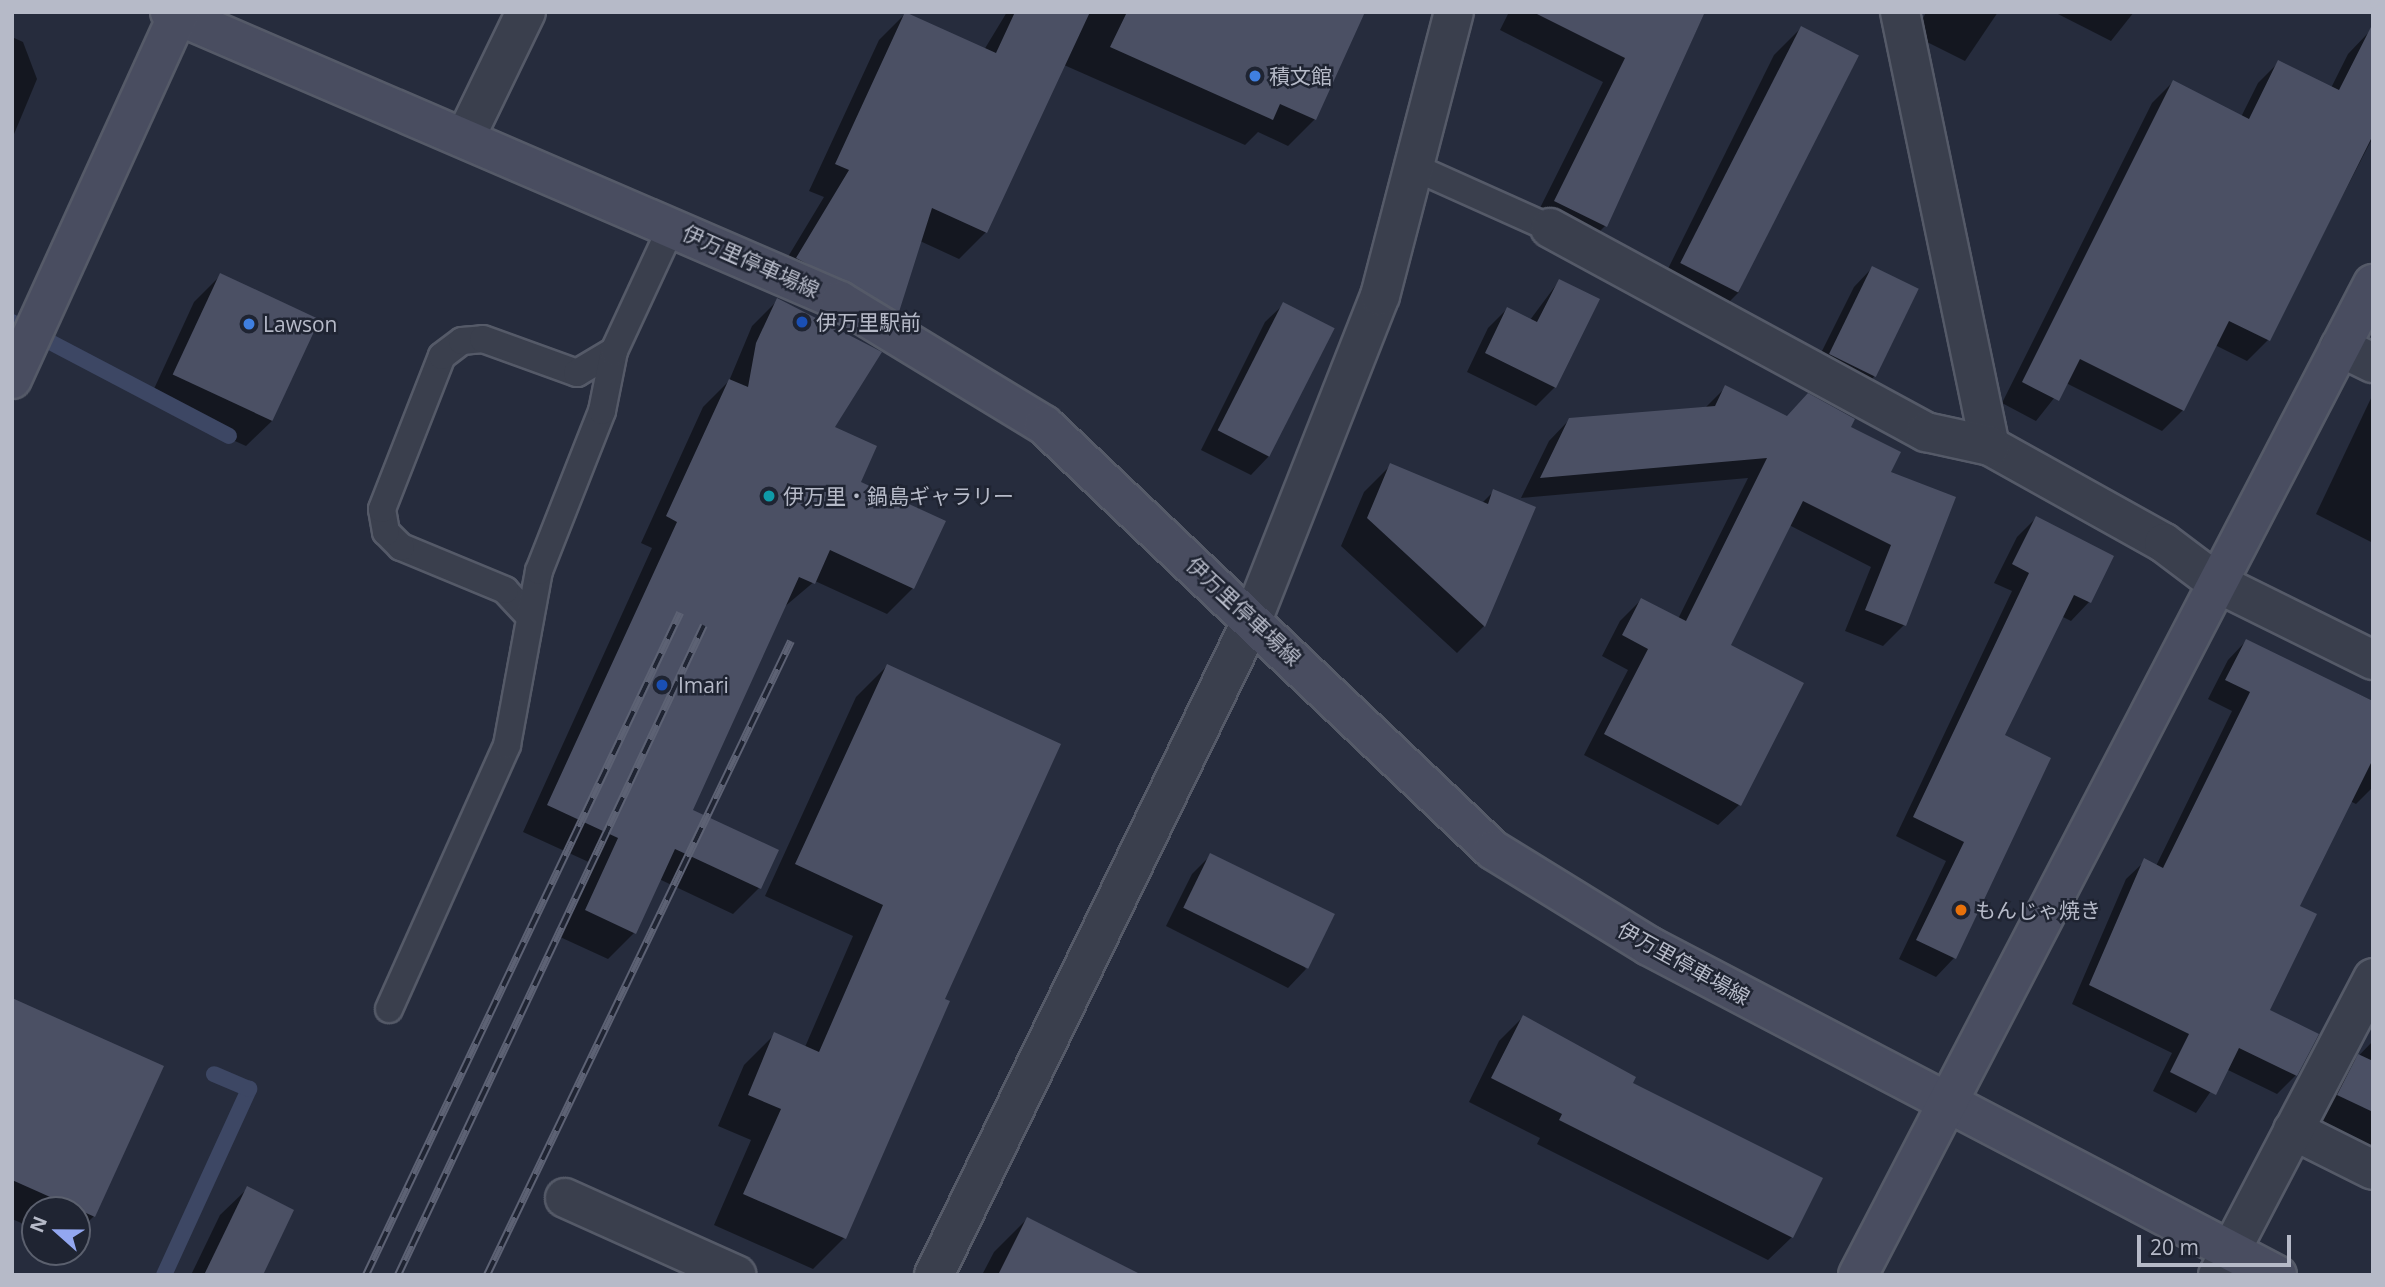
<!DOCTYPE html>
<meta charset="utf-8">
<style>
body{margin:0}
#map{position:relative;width:2385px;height:1287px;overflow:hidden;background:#262c3d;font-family:"Open Sans","Noto Sans JP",sans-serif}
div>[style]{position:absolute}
.shadow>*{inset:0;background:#0007}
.stream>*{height:16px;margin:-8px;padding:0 8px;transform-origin:8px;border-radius:8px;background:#3d4764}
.building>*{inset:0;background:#4b5064;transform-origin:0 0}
.roads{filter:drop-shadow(2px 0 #555a68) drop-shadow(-2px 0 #555a68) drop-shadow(0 2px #555a68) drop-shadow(0 -2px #555a68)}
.lane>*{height:26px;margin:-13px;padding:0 13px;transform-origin:13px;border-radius:13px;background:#3a3f4d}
.street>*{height:38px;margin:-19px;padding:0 19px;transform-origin:19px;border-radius:19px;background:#3a3f4d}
.secondary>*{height:38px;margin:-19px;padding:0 19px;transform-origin:19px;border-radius:19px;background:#494d60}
.rail>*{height:8px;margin-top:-4px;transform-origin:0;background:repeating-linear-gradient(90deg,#1f2432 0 16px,#5d6274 0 32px);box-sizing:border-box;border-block:2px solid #5d6274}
.dots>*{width:19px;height:19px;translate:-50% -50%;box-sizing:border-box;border:4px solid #1f2432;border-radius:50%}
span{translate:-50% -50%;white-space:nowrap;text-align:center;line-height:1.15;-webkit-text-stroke:5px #1f2432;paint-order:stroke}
.poi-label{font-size:21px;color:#b6bac8}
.left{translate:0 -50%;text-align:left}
.street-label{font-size:21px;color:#b6bac8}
.frame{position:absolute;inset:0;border:14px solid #b6bac8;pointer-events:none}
.north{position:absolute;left:21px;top:1196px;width:70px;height:70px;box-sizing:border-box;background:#1f2432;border:2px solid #5b606e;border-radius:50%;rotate:291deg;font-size:19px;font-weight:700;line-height:28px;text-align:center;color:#b6bac8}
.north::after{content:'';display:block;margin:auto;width:24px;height:32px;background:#93a7f0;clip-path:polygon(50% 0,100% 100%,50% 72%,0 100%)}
.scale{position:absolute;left:2137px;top:1235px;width:154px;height:32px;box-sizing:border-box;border:4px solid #b6bac8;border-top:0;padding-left:9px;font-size:21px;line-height:24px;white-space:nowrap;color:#b6bac8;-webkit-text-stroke:5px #1f2432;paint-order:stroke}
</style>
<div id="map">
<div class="shadow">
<i style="clip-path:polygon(1007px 12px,1363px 12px,1315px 119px,1288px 146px,1258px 132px,1245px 145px,1064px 65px,986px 232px,959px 259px,920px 241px,898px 311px,871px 337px,771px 285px,824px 197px,809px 191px,879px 40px,905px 14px,984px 50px)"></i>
<i style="clip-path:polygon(1509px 12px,1705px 12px,1605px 226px,1582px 249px,1532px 224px,1603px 82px,1500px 30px)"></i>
<i style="clip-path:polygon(1926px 12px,1998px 12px,1965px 61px,1915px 36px)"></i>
<i style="clip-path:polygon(2054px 12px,2134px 12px,2111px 41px)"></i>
<i style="clip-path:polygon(1801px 28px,1739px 292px,1712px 319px,1657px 291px,1774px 55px)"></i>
<i style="clip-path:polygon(2369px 32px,2373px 137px,2268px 340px,2247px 361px,2215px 345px,2183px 410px,2162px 431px,2066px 383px,2036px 421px,2002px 403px,2152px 103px,2173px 82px,2241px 117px,2258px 83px,2279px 62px,2331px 88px,2348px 54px)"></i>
<i style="clip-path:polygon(12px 37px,23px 42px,37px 79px,12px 139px)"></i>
<i style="clip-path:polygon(1872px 268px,1917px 290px,1873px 378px,1855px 397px,1811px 373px,1854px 287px)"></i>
<i style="clip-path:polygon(221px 275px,273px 420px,246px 446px,148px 402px,194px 302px)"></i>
<i style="clip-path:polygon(1559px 281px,1555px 387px,1536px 406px,1467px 372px,1488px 328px,1507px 309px,1530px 320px)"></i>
<i style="clip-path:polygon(778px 300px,858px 483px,913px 588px,887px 614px,815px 581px,783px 608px,690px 811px,759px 888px,733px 914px,659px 879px,634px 933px,608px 959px,560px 937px,593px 864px,523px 832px,652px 548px,641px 543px,703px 407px,729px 381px,752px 326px)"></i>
<i style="clip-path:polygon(1284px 304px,1269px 456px,1251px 475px,1201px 450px,1265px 322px)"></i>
<i style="clip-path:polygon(1726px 387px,1786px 418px,1849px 428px,1889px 473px,1904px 625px,1883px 646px,1845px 631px,1871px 567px,1789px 525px,1729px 646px,1739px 805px,1718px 825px,1584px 755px,1628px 670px,1602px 656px,1620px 621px,1641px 600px,1678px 619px,1748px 478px,1521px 498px,1549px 441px,1570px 419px,1704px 409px)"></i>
<i style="clip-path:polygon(2373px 394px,2373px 543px,2316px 514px)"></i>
<i style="clip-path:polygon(1391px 465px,1481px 504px,1494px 491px,1534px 508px,1484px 626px,1457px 653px,1341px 546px,1364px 492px)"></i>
<i style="clip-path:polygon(2036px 518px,2089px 602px,2071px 621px,2061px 616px,2003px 736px,2049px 759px,1954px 958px,1936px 977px,1899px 959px,1946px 861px,1896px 836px,2012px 591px,1994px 583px,2017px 537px)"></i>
<i style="clip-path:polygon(2246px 641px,2373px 701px,2373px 787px,2356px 804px,2350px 801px,2298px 907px,2268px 1011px,2296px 1075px,2277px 1094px,2226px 1069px,2196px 1113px,2153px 1091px,2172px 1053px,2072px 1004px,2126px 879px,2145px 861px,2156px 866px,2232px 711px,2208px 699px,2228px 660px)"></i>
<i style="clip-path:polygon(887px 666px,942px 1000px,844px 1238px,813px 1269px,714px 1225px,751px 1140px,718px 1126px,744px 1065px,775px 1034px,805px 1047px,853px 936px,765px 896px,856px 697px)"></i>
<i style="clip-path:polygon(1211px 855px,1306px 969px,1288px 988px,1166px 926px,1192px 874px)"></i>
<i style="clip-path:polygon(12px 1000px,94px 1216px,77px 1233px,77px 1210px,35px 1210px,35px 1229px,12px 1219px)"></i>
<i style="clip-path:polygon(1523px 1017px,1630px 1084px,1792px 1237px,1768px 1260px,1537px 1144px,1540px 1138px,1469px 1102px,1499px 1041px)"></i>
<i style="clip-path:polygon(2373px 1041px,2373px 1160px,2318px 1133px,2324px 1121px,2316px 1117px,2337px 1078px)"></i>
<i style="clip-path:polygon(247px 1189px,261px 1275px,191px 1275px,220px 1215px)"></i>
<i style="clip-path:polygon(1027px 1219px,1138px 1275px,982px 1275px,994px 1252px)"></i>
</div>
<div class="stream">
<i style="left:12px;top:322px;width:245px;rotate:27.7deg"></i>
<i style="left:164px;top:1275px;width:205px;rotate:-65.4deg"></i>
<i style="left:249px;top:1089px;width:38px;rotate:-157deg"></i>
</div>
<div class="building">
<i style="clip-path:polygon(905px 12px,996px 53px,1015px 12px,1090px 12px,987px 233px,932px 208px,899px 312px,796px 258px,849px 170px,835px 164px)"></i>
<i style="clip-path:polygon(1127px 12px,1365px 12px,1316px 120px,1280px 104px,1273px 120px,1110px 47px)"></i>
<i style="clip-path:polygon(1533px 12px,1705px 12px,1607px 227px,1554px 201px,1625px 58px)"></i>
<i style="clip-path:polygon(2373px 23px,2373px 135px,2270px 341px,2229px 321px,2184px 411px,2080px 359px,2059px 401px,2022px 382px,2173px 80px,2249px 119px,2278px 60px,2339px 90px)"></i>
<i style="left:1801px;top:26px;width:65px;height:266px;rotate:27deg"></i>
<i style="left:1872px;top:266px;width:52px;height:98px;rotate:26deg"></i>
<i style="left:220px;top:273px;width:110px;height:112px;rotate:25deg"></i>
<i style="clip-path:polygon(1559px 279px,1600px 299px,1556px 388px,1485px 353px,1507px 307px,1537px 322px)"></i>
<i style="clip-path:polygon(777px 298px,882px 352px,835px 427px,877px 446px,861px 482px,946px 521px,914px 589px,830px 550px,815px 584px,799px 577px,693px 810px,779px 850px,761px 889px,675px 849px,636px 934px,585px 910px,618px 838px,547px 805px,677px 522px,666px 516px,729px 379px,748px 387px,756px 343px)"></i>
<i style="left:1283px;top:302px;width:58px;height:144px;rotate:27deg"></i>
<i style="clip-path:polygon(1725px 385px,1787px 416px,1808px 393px,1855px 419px,1851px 427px,1901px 452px,1891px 472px,1956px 497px,1906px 626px,1865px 610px,1891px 545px,1803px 501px,1731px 645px,1804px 683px,1741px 806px,1604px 734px,1648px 649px,1622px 635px,1641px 598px,1686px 621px,1767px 458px,1540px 478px,1569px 418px,1715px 406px)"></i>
<i style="clip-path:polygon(1390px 463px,1488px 504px,1493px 489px,1536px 507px,1485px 627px,1367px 518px)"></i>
<i style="clip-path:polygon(2036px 516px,2114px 556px,2091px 603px,2074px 595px,2005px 735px,2051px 758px,1956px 959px,1916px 940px,1964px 842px,1913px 817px,2029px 573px,2012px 564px)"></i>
<i style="clip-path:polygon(2246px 639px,2373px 701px,2373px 759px,2300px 906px,2317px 914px,2270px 1010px,2319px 1034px,2297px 1076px,2239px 1048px,2216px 1095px,2170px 1072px,2189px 1034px,2089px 985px,2144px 858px,2163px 868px,2250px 692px,2225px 680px)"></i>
<i style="clip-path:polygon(887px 664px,1061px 744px,945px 999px,950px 1001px,846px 1239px,743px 1194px,781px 1109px,748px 1095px,774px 1032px,819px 1052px,883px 905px,795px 864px)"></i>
<i style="left:1210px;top:853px;width:139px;height:61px;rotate:26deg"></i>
<i style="clip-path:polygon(12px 998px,164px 1066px,95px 1217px,12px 1180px)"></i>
<i style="clip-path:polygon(1523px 1015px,1636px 1077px,1633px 1083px,1823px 1178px,1793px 1238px,1559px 1120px,1562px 1114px,1491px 1078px)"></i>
<i style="clip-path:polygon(2358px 1054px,2373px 1061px,2373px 1112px,2337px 1095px)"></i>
<i style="clip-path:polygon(247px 1186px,294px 1210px,263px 1275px,204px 1275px)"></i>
<i style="clip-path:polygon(1027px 1217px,1142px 1275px,998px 1275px)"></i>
</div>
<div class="roads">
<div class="lane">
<i style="left:1418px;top:169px;width:145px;rotate:24.1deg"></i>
<i style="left:529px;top:616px;width:35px;rotate:-133deg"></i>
<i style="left:505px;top:590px;width:113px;rotate:-157.5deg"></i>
<i style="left:401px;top:547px;width:21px;rotate:-135deg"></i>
<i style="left:386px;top:532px;width:23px;rotate:-100deg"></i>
<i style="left:382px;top:509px;width:164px;rotate:-68.6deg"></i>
<i style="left:442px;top:356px;width:25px;rotate:-37deg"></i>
<i style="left:462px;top:341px;width:21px;rotate:-5deg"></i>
<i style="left:483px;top:339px;width:100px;rotate:19.9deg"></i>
<i style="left:577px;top:373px;width:43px;rotate:-30.7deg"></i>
<i style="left:389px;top:1009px;width:289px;rotate:-65.9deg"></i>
<i style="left:507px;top:745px;width:177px;rotate:-79.6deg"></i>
<i style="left:539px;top:571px;width:172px;rotate:-68.5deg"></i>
<i style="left:602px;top:411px;width:61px;rotate:-78.7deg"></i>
<i style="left:614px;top:351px;width:138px;rotate:-65.1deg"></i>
</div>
<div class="street">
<i style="left:1900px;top:12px;width:443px;rotate:78.3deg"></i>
<i style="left:1990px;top:446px;width:199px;rotate:29.1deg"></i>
<i style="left:2164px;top:543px;width:66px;rotate:37deg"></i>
<i style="left:2217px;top:583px;width:174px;rotate:26.3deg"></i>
<i style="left:465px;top:138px;width:140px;rotate:-64.2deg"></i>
<i style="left:1550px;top:228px;width:428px;rotate:28.5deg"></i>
<i style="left:1926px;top:432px;width:66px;rotate:12.3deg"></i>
<i style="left:2340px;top:347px;width:37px;rotate:26deg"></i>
<i style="left:2293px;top:1130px;width:89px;rotate:26.6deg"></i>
<i style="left:565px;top:1198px;width:188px;rotate:24.2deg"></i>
<i style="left:934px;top:1275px;width:730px;rotate:-64.1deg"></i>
<i style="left:1253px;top:618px;width:346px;rotate:-68.5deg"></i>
<i style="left:1380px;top:296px;width:293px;rotate:-75.4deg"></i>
<i style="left:2218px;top:1275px;width:335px;rotate:-62.4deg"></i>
</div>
<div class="secondary">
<i style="left:170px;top:12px;width:730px;rotate:23.33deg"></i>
<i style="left:840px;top:301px;width:239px;rotate:31.3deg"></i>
<i style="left:1044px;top:425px;width:618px;rotate:43.43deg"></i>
<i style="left:1493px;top:850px;width:183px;rotate:31.6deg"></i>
<i style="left:1649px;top:946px;width:709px;rotate:27.65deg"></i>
<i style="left:12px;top:379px;width:403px;rotate:-65.5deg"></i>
<i style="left:1858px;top:1275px;width:1117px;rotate:-62.54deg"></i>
</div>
</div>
<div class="rail">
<i style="left:366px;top:1275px;width:733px;rotate:-64.62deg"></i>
<i style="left:398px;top:1275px;width:718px;rotate:-64.79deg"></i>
<i style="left:487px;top:1275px;width:703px;rotate:-64.38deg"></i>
</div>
<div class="dots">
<i style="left:1255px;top:76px;background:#3f7fe0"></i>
<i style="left:802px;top:322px;background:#1a4fb4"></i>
<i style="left:249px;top:324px;background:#3f7fe0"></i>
<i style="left:769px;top:496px;background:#0f9aa8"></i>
<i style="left:662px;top:685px;background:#1a4fb4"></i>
<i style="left:1961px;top:910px;background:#e8710a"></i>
</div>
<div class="poi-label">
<span class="left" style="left:1269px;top:76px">積文館</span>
<span class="left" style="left:816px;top:322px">伊万里駅前</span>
<span class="left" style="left:263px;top:324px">Lawson</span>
<span class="left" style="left:783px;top:496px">伊万里・鍋島ギャラリー</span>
<span class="left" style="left:678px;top:685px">Imari</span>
<span class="left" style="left:1975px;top:910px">もんじゃ焼き</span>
</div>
<div class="street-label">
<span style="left:751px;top:261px;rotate:24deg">伊万里停車場線</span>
<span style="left:1244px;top:611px;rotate:43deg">伊万里停車場線</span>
<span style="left:1684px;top:963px;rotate:29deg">伊万里停車場線</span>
</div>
<div class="frame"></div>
<div class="north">N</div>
<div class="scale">20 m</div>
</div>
